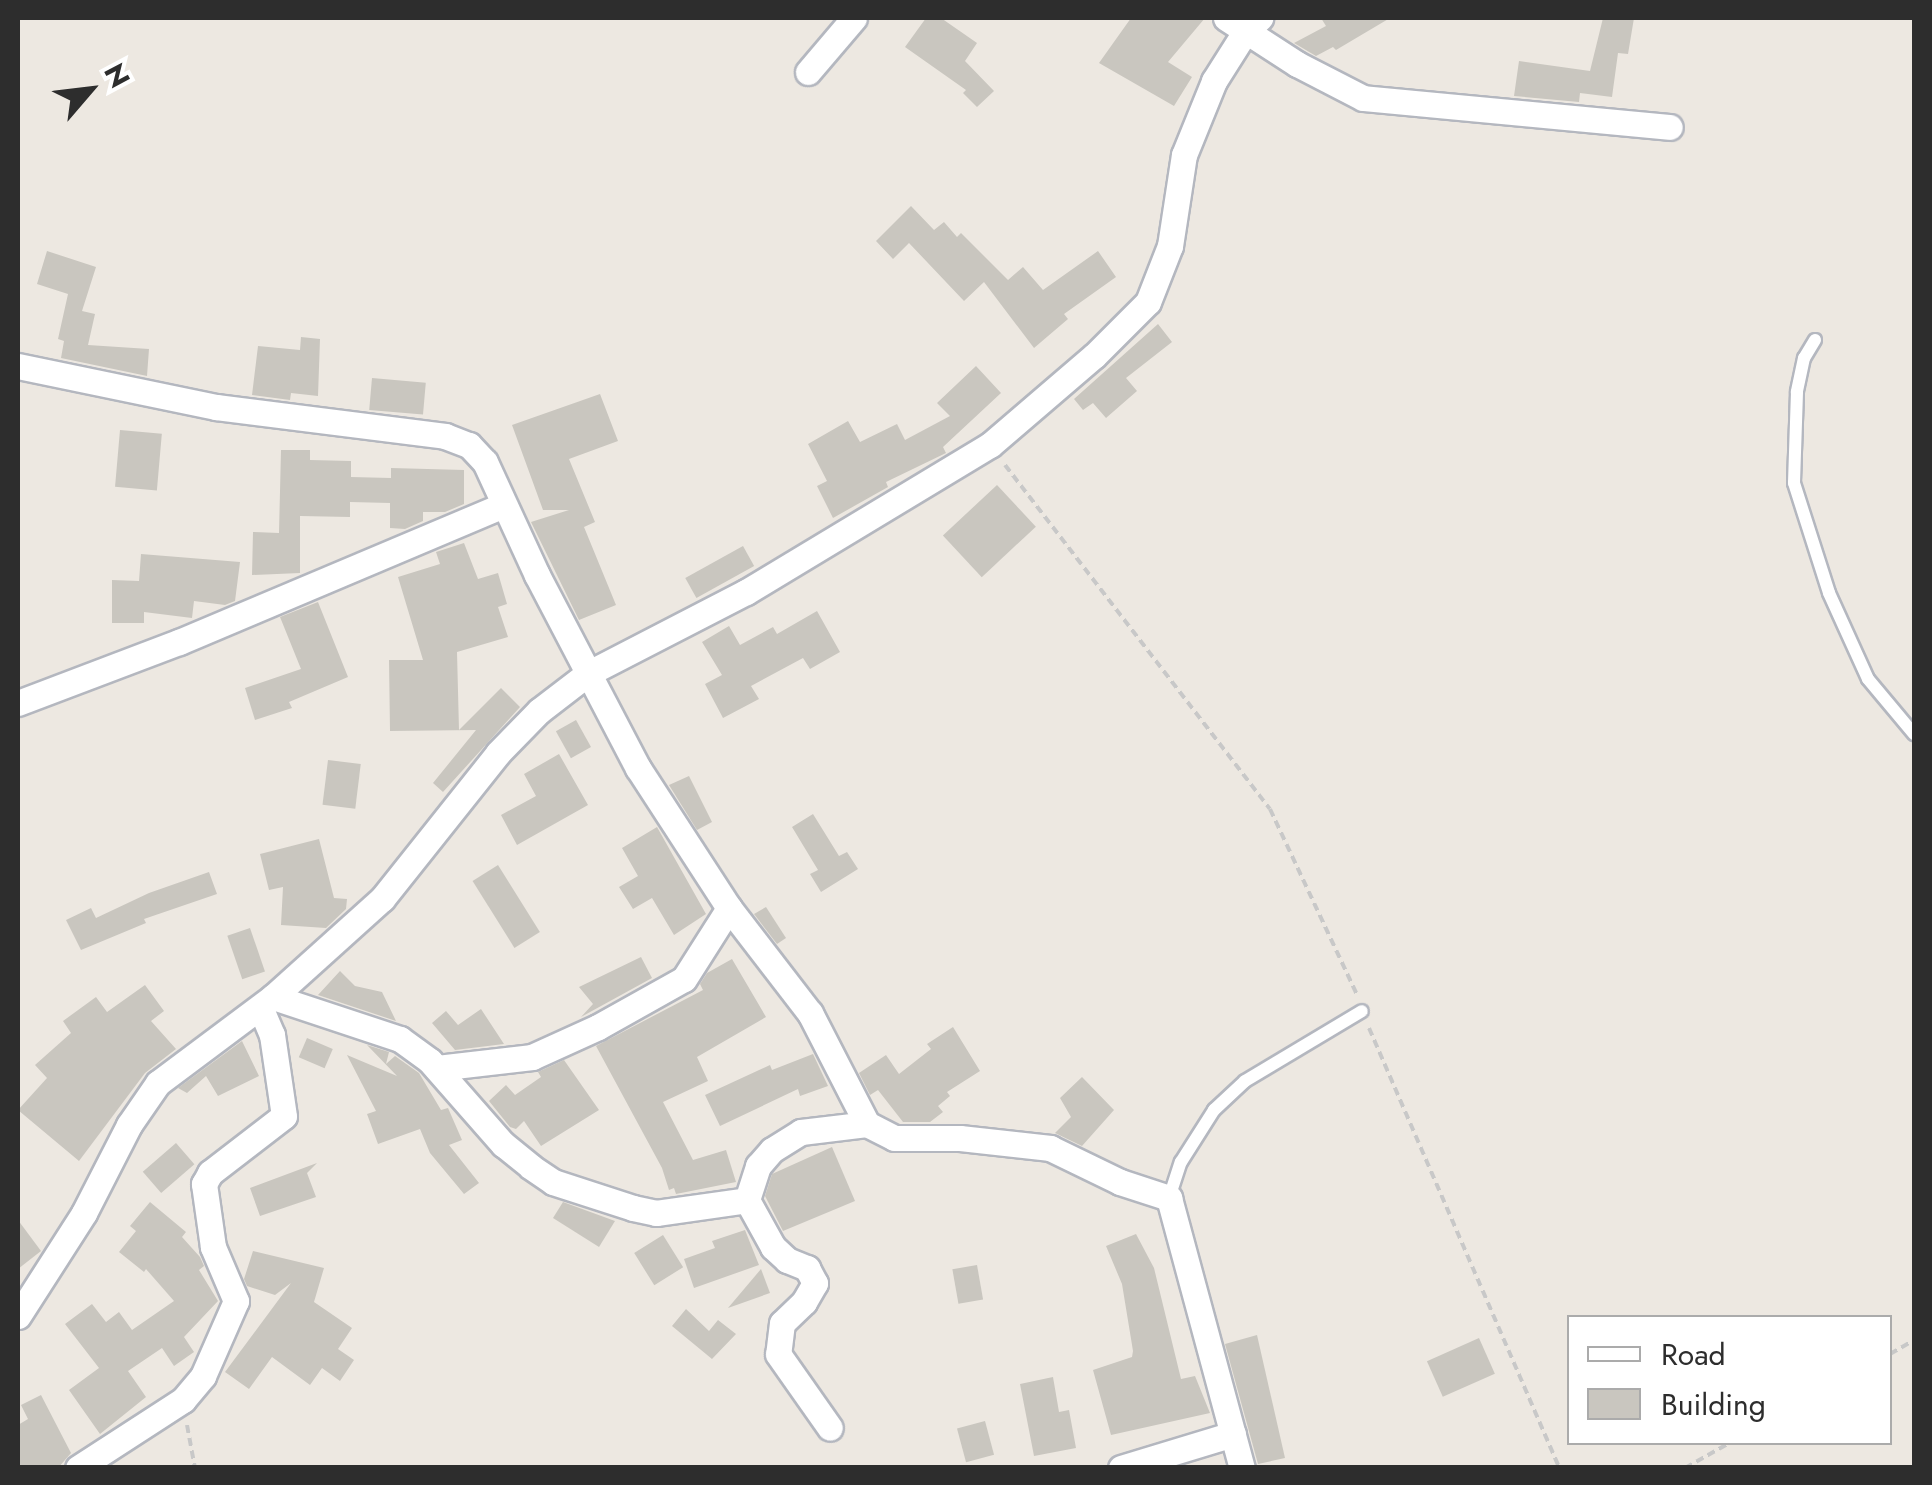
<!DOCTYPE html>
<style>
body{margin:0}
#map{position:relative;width:1932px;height:1485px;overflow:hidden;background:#ede8e1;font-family:Jost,sans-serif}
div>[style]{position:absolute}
.building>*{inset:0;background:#c9c6bf;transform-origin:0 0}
.path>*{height:4px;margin-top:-2px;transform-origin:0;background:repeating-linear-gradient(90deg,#c8c8c8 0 8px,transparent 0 13px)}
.roads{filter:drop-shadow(2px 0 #b4b7bf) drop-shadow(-2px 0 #b4b7bf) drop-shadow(0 2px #b4b7bf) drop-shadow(0 -2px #b4b7bf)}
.service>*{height:12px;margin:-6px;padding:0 6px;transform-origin:6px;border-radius:6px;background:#fff}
.minor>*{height:25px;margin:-12.5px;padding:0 12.5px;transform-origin:12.5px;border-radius:12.5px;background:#fff}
span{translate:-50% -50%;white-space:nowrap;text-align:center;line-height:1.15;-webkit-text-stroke:8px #fff;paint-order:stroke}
.frame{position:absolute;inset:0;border:20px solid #2d2d2d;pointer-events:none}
.legend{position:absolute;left:1567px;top:1315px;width:325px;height:130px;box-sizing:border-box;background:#fff;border:2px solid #ababab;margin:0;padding:12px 18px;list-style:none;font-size:30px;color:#2d2d2d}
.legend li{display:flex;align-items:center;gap:20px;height:50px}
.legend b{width:50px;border:2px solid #ababab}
.north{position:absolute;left:40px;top:40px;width:100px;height:100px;-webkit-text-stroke:8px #fff;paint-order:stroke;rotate:62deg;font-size:28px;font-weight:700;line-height:40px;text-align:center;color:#2d2d2d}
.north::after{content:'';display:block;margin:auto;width:35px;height:45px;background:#2d2d2d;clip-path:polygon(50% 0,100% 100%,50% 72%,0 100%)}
</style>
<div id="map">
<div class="building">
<i style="clip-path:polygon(926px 18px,941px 18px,977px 43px,965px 61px,994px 91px,977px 107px,963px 93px,966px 90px,905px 47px)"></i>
<i style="clip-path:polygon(1131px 18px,1205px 18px,1168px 62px,1192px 77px,1174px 106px,1099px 63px)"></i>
<i style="clip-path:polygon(1321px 18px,1390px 18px,1336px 50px,1333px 47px,1316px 56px,1294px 43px,1326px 26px)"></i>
<i style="clip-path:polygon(1603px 18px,1634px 18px,1628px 54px,1618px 53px,1612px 97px,1580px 93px,1579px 102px,1514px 96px,1519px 61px,1590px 71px)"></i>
<i style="clip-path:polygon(911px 206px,934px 230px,944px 222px,957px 237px,961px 233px,1008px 280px,1023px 267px,1043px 290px,1098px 251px,1116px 277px,1064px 314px,1068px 319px,1034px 348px,984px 282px,964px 301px,909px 243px,893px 259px,876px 241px)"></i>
<i style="clip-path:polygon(47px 251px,96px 267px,82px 311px,95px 314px,88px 345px,149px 349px,147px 376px,61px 358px,64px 341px,58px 339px,68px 294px,37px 284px)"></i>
<i style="clip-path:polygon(1158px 324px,1172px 342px,1126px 378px,1137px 391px,1106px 418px,1093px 403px,1083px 410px,1074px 399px)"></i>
<i style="clip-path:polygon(301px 337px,320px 339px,318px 396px,291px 393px,290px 400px,252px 395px,258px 346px,300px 350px)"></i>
<i style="clip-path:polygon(976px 366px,1001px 393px,943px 447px,946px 453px,886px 482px,888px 487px,833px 518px,817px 486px,827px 481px,808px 444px,848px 421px,860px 442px,897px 424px,905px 440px,950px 416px,937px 403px)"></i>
<i style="left:372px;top:378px;width:54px;height:32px;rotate:5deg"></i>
<i style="clip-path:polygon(600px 394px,618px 441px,569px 459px,595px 522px,584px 527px,616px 605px,579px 620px,531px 522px,569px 510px,543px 510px,512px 425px)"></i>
<i style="left:120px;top:430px;width:42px;height:57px;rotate:5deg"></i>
<i style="clip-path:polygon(281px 450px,310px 450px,310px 460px,351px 461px,351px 477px,391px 478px,391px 468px,464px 470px,464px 504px,445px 512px,423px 512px,423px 521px,405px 529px,390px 528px,390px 503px,350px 502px,350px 517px,300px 516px,300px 573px,252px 575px,253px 532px,279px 533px)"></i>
<i style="left:997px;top:485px;width:57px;height:74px;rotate:47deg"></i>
<i style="clip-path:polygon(464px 543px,478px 579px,498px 573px,507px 604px,498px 607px,508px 637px,457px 652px,459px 730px,501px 688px,520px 707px,443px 792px,433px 783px,476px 730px,390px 731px,389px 660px,423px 660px,398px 577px,440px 564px,436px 552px)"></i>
<i style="left:743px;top:546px;width:23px;height:66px;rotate:61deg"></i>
<i style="clip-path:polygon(141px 554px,240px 562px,235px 601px,225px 605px,194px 601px,192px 618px,144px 612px,144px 623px,112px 623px,112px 580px,139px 581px)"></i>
<i style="clip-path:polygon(318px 602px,348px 677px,289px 702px,292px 708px,255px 720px,245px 688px,301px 669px,280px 617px)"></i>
<i style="clip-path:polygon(817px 611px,840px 652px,810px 669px,803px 658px,751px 686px,759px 699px,723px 718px,705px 684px,722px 675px,702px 642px,729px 626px,740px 645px,773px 627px,777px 634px)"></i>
<i style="left:576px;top:720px;width:31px;height:23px;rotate:61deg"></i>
<i style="clip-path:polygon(559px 754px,588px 805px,517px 845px,501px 815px,536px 796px,524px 774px)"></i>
<i style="left:328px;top:760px;width:33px;height:45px;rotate:7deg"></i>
<i style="clip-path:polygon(689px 776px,712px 822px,697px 830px,669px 785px)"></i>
<i style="clip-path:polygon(813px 814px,839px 856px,847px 852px,858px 869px,821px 892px,810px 874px,818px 870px,792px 827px)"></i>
<i style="clip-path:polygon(657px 827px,706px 914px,674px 935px,652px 898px,633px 909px,619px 887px,638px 876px,622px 848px)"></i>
<i style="clip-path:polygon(319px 839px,334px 898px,347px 899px,346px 909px,326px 928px,281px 925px,283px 887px,269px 890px,260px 854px)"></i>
<i style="left:498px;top:865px;width:79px;height:30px;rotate:58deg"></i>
<i style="clip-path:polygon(209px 872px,217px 894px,144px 919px,146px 923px,81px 950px,66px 920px,91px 908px,96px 918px,149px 893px)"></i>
<i style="clip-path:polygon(766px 907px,786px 938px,777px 944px,754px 914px)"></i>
<i style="left:250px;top:928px;width:46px;height:24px;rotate:71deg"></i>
<i style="clip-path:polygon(641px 957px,652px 978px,581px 1017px,593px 1004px,579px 987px)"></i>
<i style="clip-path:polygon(732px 959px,766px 1017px,697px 1057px,708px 1081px,663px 1102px,693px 1160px,726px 1150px,736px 1182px,676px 1194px,674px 1188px,669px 1190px,662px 1168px,596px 1046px,703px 990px,700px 984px,707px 973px)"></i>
<i style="clip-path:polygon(340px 971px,355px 986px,382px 992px,396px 1021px,318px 995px)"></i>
<i style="clip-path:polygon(145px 985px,164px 1011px,151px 1021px,176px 1049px,145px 1073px,79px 1161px,18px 1110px,47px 1078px,35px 1065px,71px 1033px,63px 1021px,96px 997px,107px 1012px)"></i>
<i style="clip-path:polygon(481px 1009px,504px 1044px,455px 1050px,432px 1023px,446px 1011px,458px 1025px)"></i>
<i style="clip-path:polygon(953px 1027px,980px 1071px,947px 1092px,950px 1096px,938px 1106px,943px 1112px,930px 1122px,903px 1122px,878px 1090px,870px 1095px,859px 1073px,886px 1055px,899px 1074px,931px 1049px,927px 1044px)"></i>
<i style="left:307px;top:1038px;width:28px;height:21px;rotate:23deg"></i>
<i style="clip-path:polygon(242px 1041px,259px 1076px,218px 1096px,206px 1076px,187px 1093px,178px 1088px)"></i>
<i style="clip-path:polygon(367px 1045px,389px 1052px,386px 1064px,395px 1056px,419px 1073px,441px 1110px,448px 1108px,462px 1140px,449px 1145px,479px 1183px,464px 1194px,430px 1153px,420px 1129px,378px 1144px,367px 1114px,376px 1111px,347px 1055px,397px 1076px)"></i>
<i style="clip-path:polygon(813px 1054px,828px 1086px,800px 1096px,798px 1089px,720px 1126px,705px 1095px,770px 1065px,772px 1070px)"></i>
<i style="clip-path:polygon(564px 1060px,599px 1110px,541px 1146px,524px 1121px,516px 1129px,510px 1127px,489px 1101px,506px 1085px,515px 1095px,541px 1077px,538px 1072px)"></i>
<i style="clip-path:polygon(1082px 1077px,1114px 1110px,1082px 1146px,1055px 1133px,1071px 1117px,1060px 1098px)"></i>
<i style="left:176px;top:1143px;width:28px;height:44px;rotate:49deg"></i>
<i style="clip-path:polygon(832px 1147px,855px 1201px,783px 1231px,765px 1196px,772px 1174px)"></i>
<i style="clip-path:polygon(317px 1163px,307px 1173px,316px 1197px,260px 1216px,250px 1188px)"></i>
<i style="clip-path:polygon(150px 1202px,186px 1232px,182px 1237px,200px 1257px,204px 1266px,199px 1270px,218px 1301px,184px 1337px,194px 1352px,174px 1366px,162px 1348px,128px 1371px,146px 1397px,100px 1434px,69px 1390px,99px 1368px,65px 1324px,92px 1304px,106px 1322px,119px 1312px,132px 1330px,174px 1301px,146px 1269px,144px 1272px,119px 1252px,136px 1231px,130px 1226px)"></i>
<i style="clip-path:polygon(563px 1202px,615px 1221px,599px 1247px,553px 1218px)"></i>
<i style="clip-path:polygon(18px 1220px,41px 1251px,18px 1269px)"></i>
<i style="clip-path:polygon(745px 1230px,759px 1265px,694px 1288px,684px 1259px,715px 1248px,712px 1241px)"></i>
<i style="clip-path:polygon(1136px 1234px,1154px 1268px,1181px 1379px,1195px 1376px,1210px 1413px,1111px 1435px,1093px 1370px,1132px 1357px,1133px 1351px,1122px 1284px,1106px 1246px)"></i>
<i style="left:663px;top:1235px;width:38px;height:34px;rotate:58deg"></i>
<i style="clip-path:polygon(253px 1251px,324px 1268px,314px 1302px,352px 1328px,338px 1349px,354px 1360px,340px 1381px,322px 1368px,310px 1385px,272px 1357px,249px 1389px,225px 1372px,291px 1283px,275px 1295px,247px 1286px,244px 1279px)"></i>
<i style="left:977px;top:1265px;width:35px;height:25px;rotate:80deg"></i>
<i style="clip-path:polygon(761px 1269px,770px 1293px,728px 1308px)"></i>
<i style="clip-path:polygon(686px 1309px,709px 1331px,718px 1320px,736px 1334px,712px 1359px,672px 1326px)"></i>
<i style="clip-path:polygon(1257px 1335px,1285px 1458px,1258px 1464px,1225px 1344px)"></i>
<i style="left:1479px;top:1338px;width:39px;height:57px;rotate:66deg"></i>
<i style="clip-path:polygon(1053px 1377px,1059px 1412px,1069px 1410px,1076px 1448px,1034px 1456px,1020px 1384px)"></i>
<i style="clip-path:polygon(41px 1395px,71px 1453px,58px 1468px,18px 1468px,18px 1425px,28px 1419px,21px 1405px)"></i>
<i style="left:985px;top:1421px;width:35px;height:29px;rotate:75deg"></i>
</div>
<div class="path">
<i style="left:1005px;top:465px;width:434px;rotate:52.4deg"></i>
<i style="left:1270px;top:809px;width:205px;rotate:64.9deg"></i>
<i style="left:1369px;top:1028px;width:479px;rotate:66.6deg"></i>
<i style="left:1890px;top:1354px;width:28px;rotate:-30deg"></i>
<i style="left:187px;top:1425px;width:44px;rotate:79.5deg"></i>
<i style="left:1685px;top:1468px;width:53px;rotate:-29.5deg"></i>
</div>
<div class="roads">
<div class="service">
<i style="left:1815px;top:340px;width:21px;rotate:121deg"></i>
<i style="left:1804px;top:358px;width:35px;rotate:102deg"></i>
<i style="left:1797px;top:392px;width:91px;rotate:91.9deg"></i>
<i style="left:1794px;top:483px;width:115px;rotate:72.3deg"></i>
<i style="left:1829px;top:593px;width:94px;rotate:65.6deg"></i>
<i style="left:1868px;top:679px;width:72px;rotate:50.1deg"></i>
<i style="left:1169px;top:1198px;width:38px;rotate:-72deg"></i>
<i style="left:1181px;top:1162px;width:62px;rotate:-57.6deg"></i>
<i style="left:1214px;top:1110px;width:42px;rotate:-43.1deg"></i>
<i style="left:1245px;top:1081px;width:136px;rotate:-30.9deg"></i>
</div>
<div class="minor">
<i style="left:1226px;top:18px;width:85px;rotate:32.9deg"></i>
<i style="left:1297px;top:64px;width:74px;rotate:27.3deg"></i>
<i style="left:1363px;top:98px;width:308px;rotate:5.4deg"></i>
<i style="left:808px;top:72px;width:71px;rotate:-49.6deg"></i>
<i style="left:18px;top:366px;width:202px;rotate:11.7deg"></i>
<i style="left:216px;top:407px;width:231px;rotate:7.2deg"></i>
<i style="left:445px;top:436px;width:26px;rotate:21deg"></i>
<i style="left:469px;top:445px;width:23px;rotate:47deg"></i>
<i style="left:485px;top:462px;width:124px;rotate:65.3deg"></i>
<i style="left:537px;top:575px;width:218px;rotate:62.4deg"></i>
<i style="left:638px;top:768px;width:167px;rotate:57deg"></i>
<i style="left:729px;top:908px;width:133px;rotate:52.4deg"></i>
<i style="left:810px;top:1013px;width:125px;rotate:62.8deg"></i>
<i style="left:867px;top:1124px;width:30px;rotate:27deg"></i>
<i style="left:894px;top:1138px;width:66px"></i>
<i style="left:960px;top:1138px;width:91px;rotate:6.3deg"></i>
<i style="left:1050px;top:1148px;width:78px;rotate:25.9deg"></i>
<i style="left:1120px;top:1182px;width:52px;rotate:18.1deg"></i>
<i style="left:1169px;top:1198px;width:280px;rotate:74.9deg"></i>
<i style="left:18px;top:703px;width:172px;rotate:-20.8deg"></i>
<i style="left:179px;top:642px;width:352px;rotate:-22.9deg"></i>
<i style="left:273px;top:997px;width:134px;rotate:18.3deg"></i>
<i style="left:400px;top:1039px;width:37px;rotate:36deg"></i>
<i style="left:430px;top:1061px;width:111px;rotate:48.7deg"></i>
<i style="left:503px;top:1144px;width:36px;rotate:39deg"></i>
<i style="left:531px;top:1167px;width:27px;rotate:34deg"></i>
<i style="left:553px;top:1182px;width:84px;rotate:18deg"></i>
<i style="left:633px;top:1208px;width:24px;rotate:12deg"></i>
<i style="left:656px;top:1213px;width:92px;rotate:-8.1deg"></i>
<i style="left:747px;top:1200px;width:36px;rotate:-72deg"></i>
<i style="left:758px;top:1166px;width:21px;rotate:-49deg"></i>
<i style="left:772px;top:1150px;width:34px;rotate:-32deg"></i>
<i style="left:801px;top:1132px;width:66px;rotate:-6.9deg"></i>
<i style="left:437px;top:1068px;width:96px;rotate:-6.6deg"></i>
<i style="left:532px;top:1057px;width:72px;rotate:-24.4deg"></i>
<i style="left:598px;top:1027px;width:98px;rotate:-29.2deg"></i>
<i style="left:684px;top:979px;width:84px;rotate:-57.6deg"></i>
<i style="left:747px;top:1200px;width:54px;rotate:61deg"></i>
<i style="left:773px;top:1247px;width:19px;rotate:43deg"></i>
<i style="left:787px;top:1260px;width:22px;rotate:22deg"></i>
<i style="left:807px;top:1268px;width:17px;rotate:62deg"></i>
<i style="left:815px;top:1283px;width:22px;rotate:120deg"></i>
<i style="left:804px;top:1302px;width:30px;rotate:136deg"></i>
<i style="left:782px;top:1323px;width:31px;rotate:97deg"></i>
<i style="left:778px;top:1354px;width:90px;rotate:54.9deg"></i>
<i style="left:18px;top:1316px;width:122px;rotate:-57.3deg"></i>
<i style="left:84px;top:1213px;width:99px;rotate:-62.9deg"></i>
<i style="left:129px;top:1125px;width:51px;rotate:-55.4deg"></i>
<i style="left:158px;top:1083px;width:144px;rotate:-36.8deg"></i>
<i style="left:273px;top:997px;width:147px;rotate:-42deg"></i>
<i style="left:382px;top:899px;width:186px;rotate:-51.5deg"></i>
<i style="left:498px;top:753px;width:59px;rotate:-45.7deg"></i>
<i style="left:539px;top:711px;width:61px;rotate:-37.6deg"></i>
<i style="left:587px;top:674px;width:179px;rotate:-27.3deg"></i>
<i style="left:746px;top:592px;width:285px;rotate:-31.1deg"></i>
<i style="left:990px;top:445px;width:137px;rotate:-40.6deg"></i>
<i style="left:1094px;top:356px;width:76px;rotate:-45deg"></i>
<i style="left:1148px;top:302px;width:60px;rotate:-68.6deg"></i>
<i style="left:1170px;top:246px;width:92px;rotate:-81.3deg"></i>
<i style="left:1184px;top:155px;width:80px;rotate:-67.9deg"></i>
<i style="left:1214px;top:81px;width:58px;rotate:-57.7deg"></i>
<i style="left:1245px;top:32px;width:21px;rotate:-43deg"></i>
<i style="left:78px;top:1468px;width:125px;rotate:-32.9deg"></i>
<i style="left:183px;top:1400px;width:31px;rotate:-50deg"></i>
<i style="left:203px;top:1376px;width:82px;rotate:-66.3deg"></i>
<i style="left:236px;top:1301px;width:59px;rotate:-113.1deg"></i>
<i style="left:213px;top:1247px;width:64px;rotate:-98.1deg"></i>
<i style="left:204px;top:1184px;width:13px;rotate:-61deg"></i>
<i style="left:210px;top:1173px;width:93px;rotate:-37.6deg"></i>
<i style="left:284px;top:1116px;width:82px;rotate:-98.4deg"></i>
<i style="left:272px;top:1035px;width:30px;rotate:-113deg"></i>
<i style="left:1121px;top:1468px;width:117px;rotate:-16.9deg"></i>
</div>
</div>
<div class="frame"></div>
<ul class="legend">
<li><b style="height:12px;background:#fff"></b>Road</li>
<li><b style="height:28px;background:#c9c6bf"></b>Building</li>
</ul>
<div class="north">N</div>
</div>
